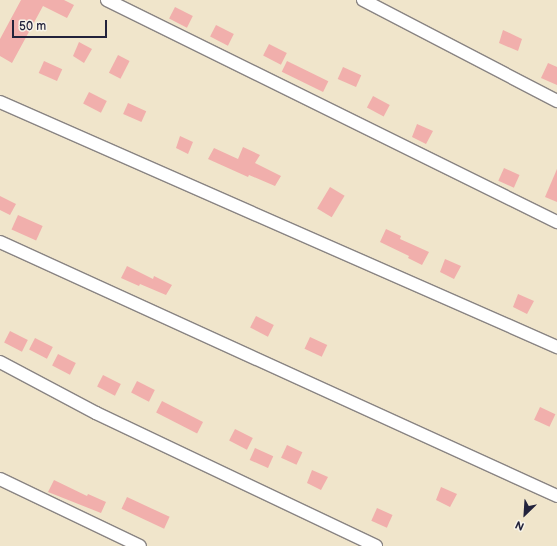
<!DOCTYPE html>
<style>
body{margin:0}
#map{position:relative;width:557px;height:546px;overflow:hidden;background:#f0e5cb;font-family:"Balsamiq Sans",sans-serif}
div>[style]{position:absolute}
.building>*{inset:0;background:#f1afac;transform-origin:0 0}
.roads{filter:drop-shadow(1px 0 #898483) drop-shadow(-1px 0 #898483) drop-shadow(0 1px #898483) drop-shadow(0 -1px #898483)}
.street>*{height:12px;margin:-6px;padding:0 6px;transform-origin:6px;border-radius:6px;background:#fff}
span{translate:-50% -50%;white-space:nowrap;text-align:center;line-height:1.15;-webkit-text-stroke:3px #f7f3e8;paint-order:stroke}
.north{position:absolute;left:505px;top:494px;width:40px;height:40px;-webkit-text-stroke:3px #f7f3e8;paint-order:stroke;rotate:205deg;font-size:11px;font-weight:700;line-height:16px;text-align:center;color:#22223b}
.north::after{content:'';display:block;margin:auto;width:14px;height:18px;background:#22223b;clip-path:polygon(50% 0,100% 100%,50% 72%,0 100%)}
.scale{position:absolute;left:12px;top:20px;width:95px;height:18px;box-sizing:border-box;border:2px solid #22223b;border-top:0;padding-left:5px;font-size:12px;line-height:14px;white-space:nowrap;color:#22223b;-webkit-text-stroke:3px #f7f3e8;paint-order:stroke}
</style>
<div id="map">
<div class="building">
<i style="clip-path:polygon(21px 0,64px 0,74px 5px,67px 18px,43px 6px,12px 63px,0 56px,0 39px)"></i>
<i style="left:175px;top:7px;width:20px;height:13px;rotate:27deg"></i>
<i style="left:216px;top:25px;width:20px;height:13px;rotate:27deg"></i>
<i style="clip-path:polygon(503px 30px,522px 39px,518px 51px,499px 43px)"></i>
<i style="clip-path:polygon(79px 42px,92px 49px,84px 63px,73px 56px)"></i>
<i style="left:269px;top:44px;width:20px;height:13px;rotate:27deg"></i>
<i style="left:118px;top:55px;width:13px;height:20px;rotate:27deg"></i>
<i style="left:44px;top:61px;width:20px;height:13px;rotate:24deg"></i>
<i style="left:287px;top:61px;width:46px;height:12px;rotate:26deg"></i>
<i style="clip-path:polygon(548px 63px,557px 67px,557px 85px,541px 78px)"></i>
<i style="left:343px;top:67px;width:20px;height:13px;rotate:24deg"></i>
<i style="left:89px;top:92px;width:20px;height:13px;rotate:27deg"></i>
<i style="left:373px;top:96px;width:19px;height:13px;rotate:28deg"></i>
<i style="left:128px;top:103px;width:20px;height:12px;rotate:24deg"></i>
<i style="clip-path:polygon(417px 124px,433px 131px,426px 144px,412px 137px)"></i>
<i style="clip-path:polygon(180px 136px,193px 142px,188px 154px,176px 148px)"></i>
<i style="clip-path:polygon(243px 147px,260px 155px,255px 163px,281px 176px,275px 186px,249px 175px,248px 177px,208px 159px,214px 148px,238px 159px)"></i>
<i style="left:504px;top:168px;width:17px;height:14px;rotate:24deg"></i>
<i style="clip-path:polygon(557px 169px,557px 202px,545px 197px)"></i>
<i style="left:330px;top:187px;width:17px;height:25px;rotate:31deg"></i>
<i style="clip-path:polygon(0 196px,16px 204px,10px 215px,0 210px)"></i>
<i style="left:18px;top:215px;width:27px;height:16px;rotate:24deg"></i>
<i style="clip-path:polygon(386px 229px,401px 236px,400px 239px,429px 252px,422px 265px,408px 258px,409px 256px,380px 242px)"></i>
<i style="clip-path:polygon(445px 259px,461px 266px,454px 279px,440px 272px)"></i>
<i style="clip-path:polygon(127px 266px,153px 279px,154px 276px,172px 285px,166px 295px,140px 284px,139px 286px,121px 278px)"></i>
<i style="clip-path:polygon(518px 294px,534px 301px,527px 314px,513px 307px)"></i>
<i style="left:256px;top:316px;width:20px;height:13px;rotate:27deg"></i>
<i style="left:10px;top:331px;width:20px;height:13px;rotate:27deg"></i>
<i style="left:310px;top:337px;width:19px;height:13px;rotate:25deg"></i>
<i style="left:35px;top:338px;width:20px;height:13px;rotate:27deg"></i>
<i style="left:58px;top:354px;width:20px;height:13px;rotate:27deg"></i>
<i style="left:103px;top:375px;width:20px;height:13px;rotate:27deg"></i>
<i style="left:137px;top:381px;width:20px;height:13px;rotate:27deg"></i>
<i style="left:162px;top:401px;width:46px;height:13px;rotate:27deg"></i>
<i style="left:540px;top:407px;width:17px;height:14px;rotate:25deg"></i>
<i style="left:235px;top:429px;width:20px;height:13px;rotate:27deg"></i>
<i style="left:287px;top:445px;width:17px;height:14px;rotate:25deg"></i>
<i style="left:255px;top:448px;width:20px;height:13px;rotate:24deg"></i>
<i style="clip-path:polygon(312px 470px,328px 477px,321px 490px,307px 483px)"></i>
<i style="clip-path:polygon(54px 480px,87px 496px,88px 494px,106px 502px,101px 513px,48px 492px)"></i>
<i style="clip-path:polygon(441px 487px,457px 494px,450px 507px,436px 500px)"></i>
<i style="left:127px;top:497px;width:47px;height:13px;rotate:25deg"></i>
<i style="left:377px;top:508px;width:17px;height:14px;rotate:24deg"></i>
</div>
<div class="roads">
<div class="street">
<i style="left:107px;top:0;width:502px;rotate:26.26deg"></i>
<i style="left:363px;top:0;width:219px;rotate:27.5deg"></i>
<i style="left:0;top:102px;width:609px;rotate:23.74deg"></i>
<i style="left:0;top:242px;width:612px;rotate:24.51deg"></i>
<i style="left:0;top:362px;width:109px;rotate:28deg"></i>
<i style="left:96px;top:413px;width:310px;rotate:25.4deg"></i>
<i style="left:0;top:479px;width:155px;rotate:25.6deg"></i>
</div>
</div>
<div class="north">N</div>
<div class="scale">50 m</div>
</div>
